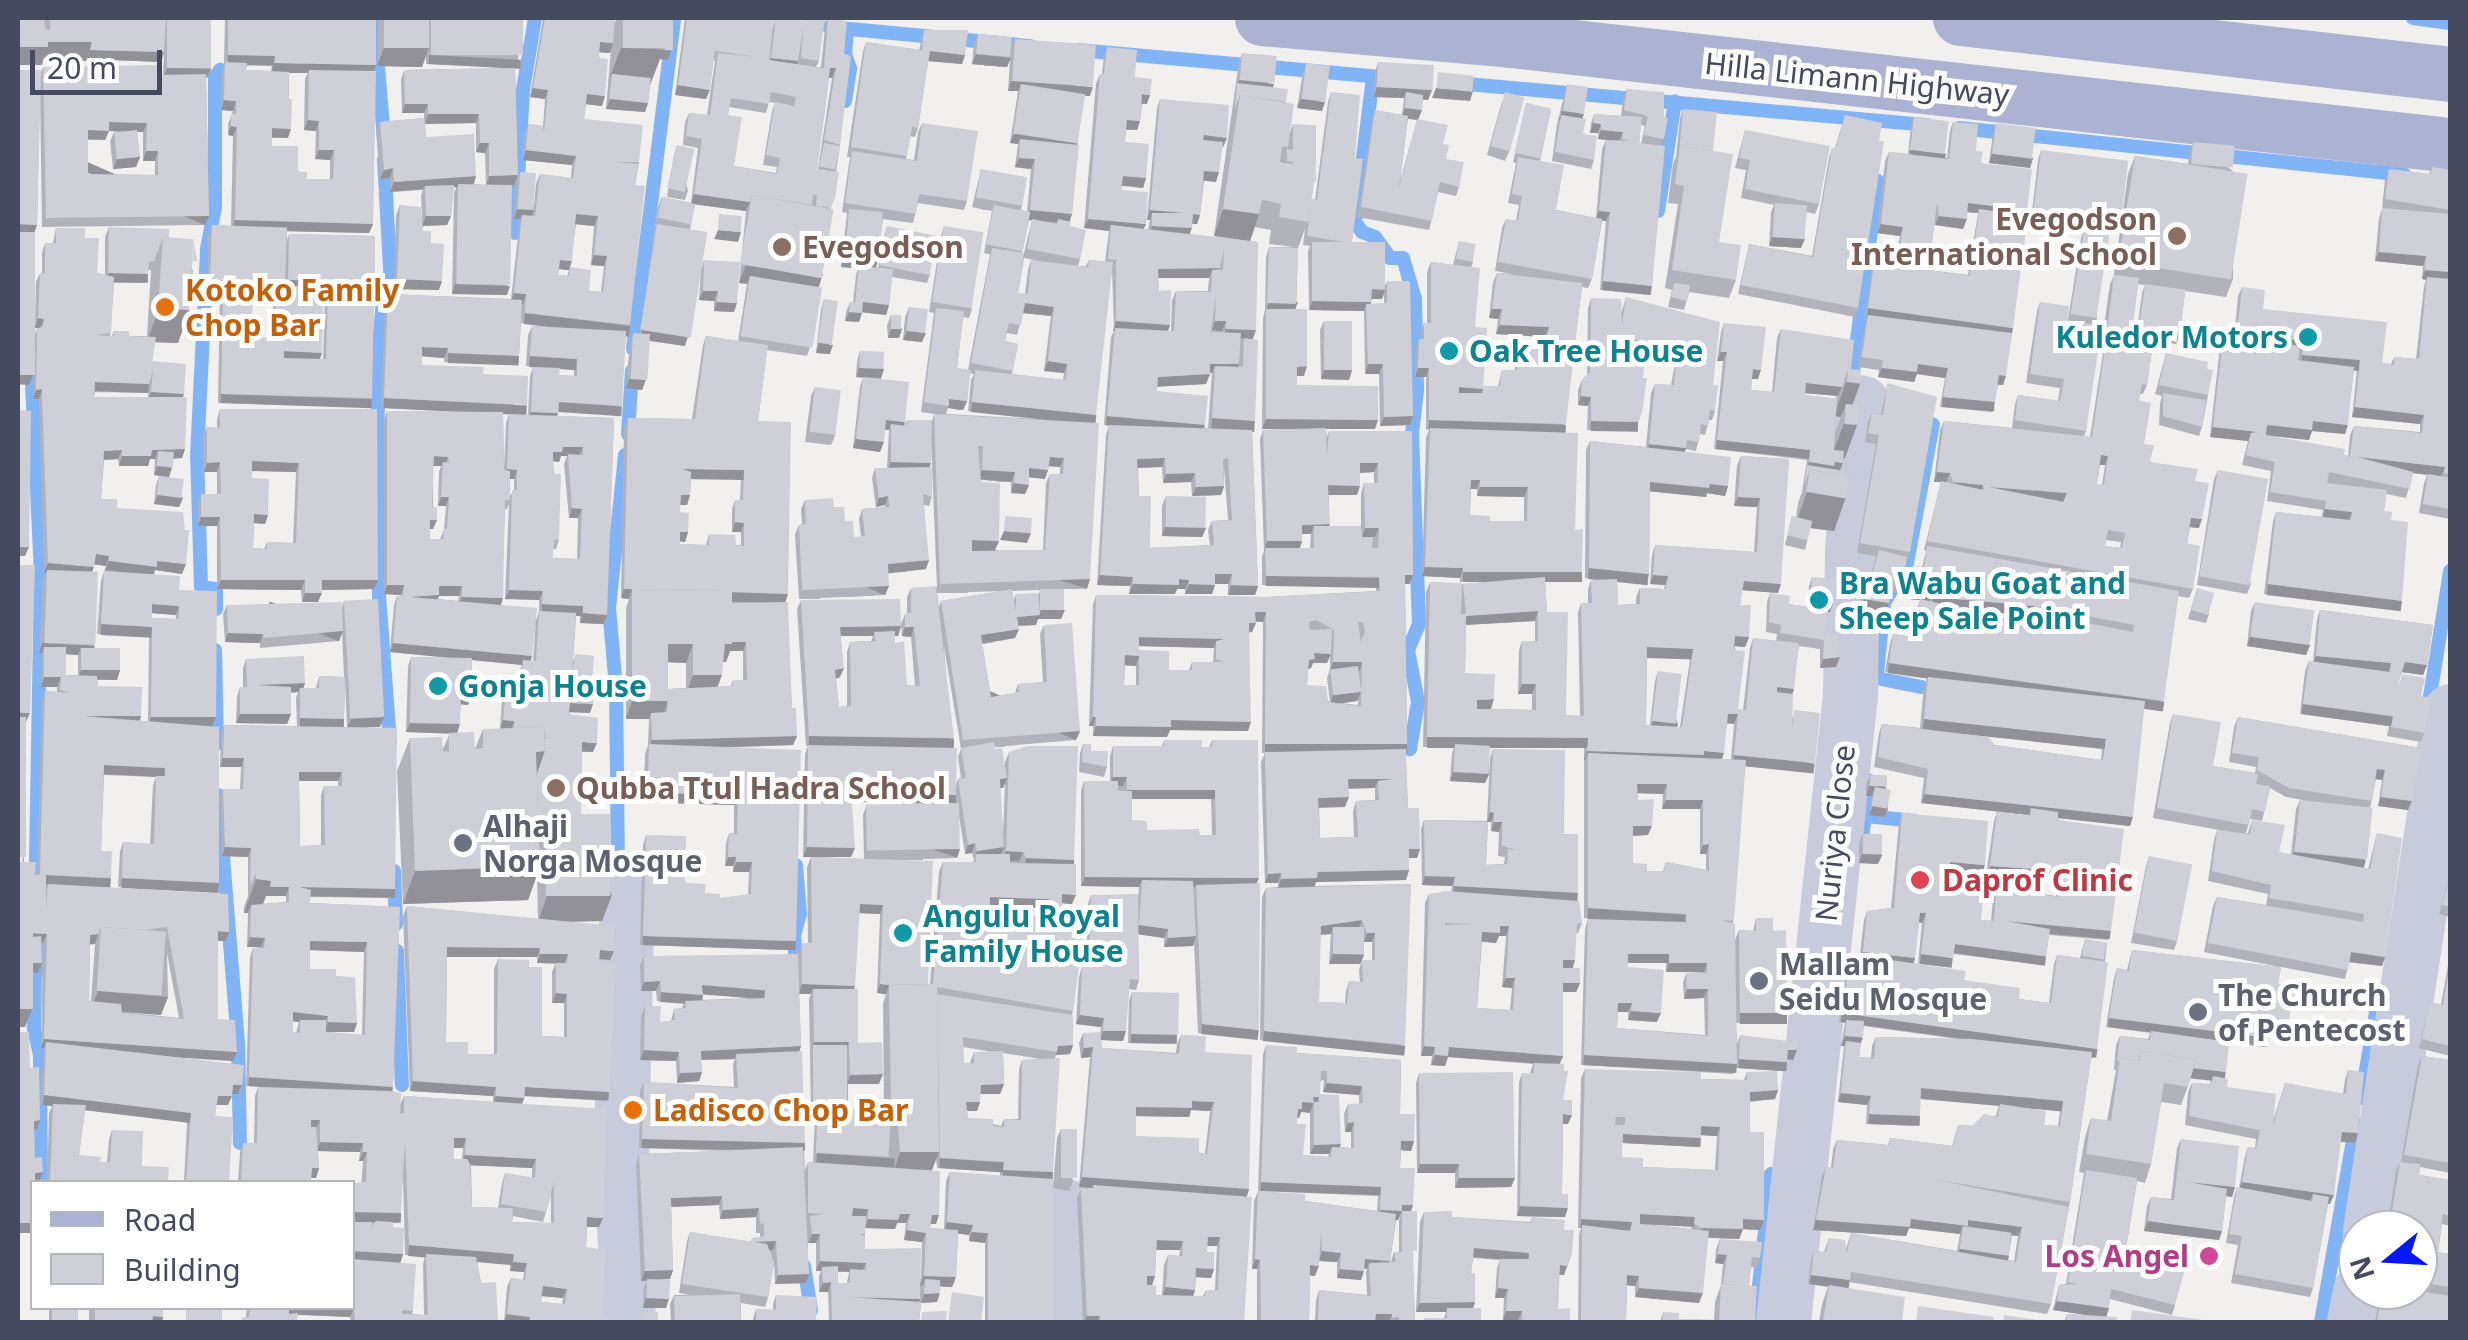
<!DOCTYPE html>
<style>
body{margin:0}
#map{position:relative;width:2468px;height:1340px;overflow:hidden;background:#f2f0ef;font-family:"Noto Sans",sans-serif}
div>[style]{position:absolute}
.stream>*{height:14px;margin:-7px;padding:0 7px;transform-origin:7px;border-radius:7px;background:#81b4f6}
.minor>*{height:55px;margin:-27.5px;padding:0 27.5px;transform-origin:27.5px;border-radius:27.5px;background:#c8cbdb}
.major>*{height:55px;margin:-27.5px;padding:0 27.5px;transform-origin:27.5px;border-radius:27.5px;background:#acb2d1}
.wall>*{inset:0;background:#b2b2ba;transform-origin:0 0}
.shaded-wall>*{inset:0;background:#919197;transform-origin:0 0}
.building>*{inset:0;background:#cfcfd8;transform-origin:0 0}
.dots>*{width:28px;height:28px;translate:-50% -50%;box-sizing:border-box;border:5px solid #fff;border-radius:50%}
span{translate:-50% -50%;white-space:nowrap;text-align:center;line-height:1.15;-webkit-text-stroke:10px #fff;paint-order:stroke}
.street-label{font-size:30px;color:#454a5f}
.education-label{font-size:30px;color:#785e54;font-weight:700}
.right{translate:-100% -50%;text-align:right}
.left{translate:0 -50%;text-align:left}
.food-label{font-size:30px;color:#c56008;font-weight:700}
.culture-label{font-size:30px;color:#0d838f;font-weight:700}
.worship-label{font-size:30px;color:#5b616d;font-weight:700}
.health-label{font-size:30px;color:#be3a42;font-weight:700}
.hotel-label{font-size:30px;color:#b23c85;font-weight:700}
.frame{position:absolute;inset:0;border:20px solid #454a5f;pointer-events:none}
.legend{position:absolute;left:30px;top:1180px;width:325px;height:130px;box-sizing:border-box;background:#fff;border:2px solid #b5b7bf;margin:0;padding:12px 18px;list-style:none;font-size:30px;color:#454a5f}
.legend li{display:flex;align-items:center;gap:20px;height:50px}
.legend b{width:50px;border:2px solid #b5b7bf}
.north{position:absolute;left:2338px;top:1210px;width:100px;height:100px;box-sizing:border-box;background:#fff;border:2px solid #b5b7bf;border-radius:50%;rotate:252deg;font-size:28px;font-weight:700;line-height:40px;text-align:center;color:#454a5f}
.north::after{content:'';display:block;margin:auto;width:35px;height:45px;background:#0417f7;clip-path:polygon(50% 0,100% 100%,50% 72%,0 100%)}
.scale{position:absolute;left:30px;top:50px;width:132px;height:45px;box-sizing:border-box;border:5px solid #454a5f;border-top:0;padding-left:12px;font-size:30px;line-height:35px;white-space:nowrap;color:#454a5f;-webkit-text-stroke:8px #fff;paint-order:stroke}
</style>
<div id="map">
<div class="stream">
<i style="left:374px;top:18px;width:121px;rotate:85.3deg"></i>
<i style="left:2413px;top:18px;width:37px;rotate:8deg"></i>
<i style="left:829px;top:27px;width:203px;rotate:5.4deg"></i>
<i style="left:1078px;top:50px;width:313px;rotate:5.1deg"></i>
<i style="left:1373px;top:77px;width:146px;rotate:97.1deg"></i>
<i style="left:1355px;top:222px;width:12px;rotate:55deg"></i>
<i style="left:1362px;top:232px;width:14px;rotate:21deg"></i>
<i style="left:1375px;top:237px;width:26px;rotate:54deg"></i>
<i style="left:1390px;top:258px;width:13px"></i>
<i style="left:1403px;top:258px;width:43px;rotate:73.7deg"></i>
<i style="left:1415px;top:299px;width:91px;rotate:88.7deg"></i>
<i style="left:1417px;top:390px;width:43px;rotate:96.6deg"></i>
<i style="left:1412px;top:433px;width:191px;rotate:87.9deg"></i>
<i style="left:1419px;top:624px;width:28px;rotate:113deg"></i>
<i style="left:1408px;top:650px;width:53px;rotate:79.1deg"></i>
<i style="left:1418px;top:702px;width:48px;rotate:99.7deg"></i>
<i style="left:1456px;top:83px;width:474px;rotate:5.1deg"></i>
<i style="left:845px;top:101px;width:33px;rotate:-81deg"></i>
<i style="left:850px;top:68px;width:15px;rotate:-110deg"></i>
<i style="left:845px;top:54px;width:25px;rotate:-85deg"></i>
<i style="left:1959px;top:128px;width:448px;rotate:6deg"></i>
<i style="left:384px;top:160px;width:126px;rotate:86.8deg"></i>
<i style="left:391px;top:286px;width:15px;rotate:122deg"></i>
<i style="left:383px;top:299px;width:48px;rotate:94.8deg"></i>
<i style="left:379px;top:347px;width:100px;rotate:91.1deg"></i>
<i style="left:377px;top:447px;width:149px;rotate:89.2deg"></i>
<i style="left:379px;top:596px;width:148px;rotate:85.7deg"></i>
<i style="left:1658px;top:211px;width:111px;rotate:-81.2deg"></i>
<i style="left:515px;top:233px;width:143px;rotate:-86.8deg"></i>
<i style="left:523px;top:90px;width:73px;rotate:-80.5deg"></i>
<i style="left:633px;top:349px;width:334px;rotate:-82.9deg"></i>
<i style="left:31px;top:363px;width:212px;rotate:87.3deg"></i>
<i style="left:41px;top:575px;width:301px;rotate:91deg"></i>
<i style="left:1851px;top:388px;width:209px;rotate:-82.8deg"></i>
<i style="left:628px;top:434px;width:63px;rotate:-86.4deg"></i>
<i style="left:216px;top:609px;width:20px;rotate:-90deg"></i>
<i style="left:216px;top:589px;width:15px;rotate:-172deg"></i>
<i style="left:201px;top:587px;width:131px;rotate:-91.7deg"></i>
<i style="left:197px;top:456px;width:207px;rotate:-87.2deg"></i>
<i style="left:207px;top:249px;width:43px;rotate:-79.2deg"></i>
<i style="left:215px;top:207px;width:130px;rotate:-90deg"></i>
<i style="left:215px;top:77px;width:9px;rotate:-54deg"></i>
<i style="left:215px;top:650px;width:94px;rotate:88.8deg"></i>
<i style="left:1877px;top:674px;width:71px;rotate:-84.4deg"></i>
<i style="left:1884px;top:603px;width:46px;rotate:-60.1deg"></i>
<i style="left:1907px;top:563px;width:141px;rotate:-79.4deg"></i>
<i style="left:1876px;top:678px;width:47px;rotate:11.1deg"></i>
<i style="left:2428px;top:709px;width:140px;rotate:-80.9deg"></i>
<i style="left:218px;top:795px;width:249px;rotate:85.4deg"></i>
<i style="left:238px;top:1043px;width:100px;rotate:88.9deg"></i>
<i style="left:1866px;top:816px;width:49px;rotate:5.8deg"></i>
<i style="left:1861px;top:848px;width:68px;rotate:-83.3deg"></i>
<i style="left:394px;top:871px;width:53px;rotate:87.8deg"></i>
<i style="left:618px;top:873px;width:185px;rotate:-90.6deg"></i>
<i style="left:616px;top:688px;width:80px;rotate:-95deg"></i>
<i style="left:609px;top:608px;width:154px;rotate:-84deg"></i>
<i style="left:397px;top:951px;width:134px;rotate:87.9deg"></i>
<i style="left:796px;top:970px;width:34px;rotate:-93deg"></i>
<i style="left:794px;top:936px;width:23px;rotate:-75deg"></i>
<i style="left:800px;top:914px;width:49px;rotate:-94.7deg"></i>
<i style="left:2361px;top:1098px;width:98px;rotate:-80.1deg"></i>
<i style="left:41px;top:1182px;width:127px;rotate:-90.5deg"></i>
<i style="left:40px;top:1055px;width:28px;rotate:-103deg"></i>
<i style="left:34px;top:1028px;width:51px;rotate:-88.9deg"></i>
<i style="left:35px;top:977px;width:52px;rotate:-80deg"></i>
<i style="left:804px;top:1266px;width:45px;rotate:81deg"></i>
<i style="left:1755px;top:1322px;width:149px;rotate:-83.8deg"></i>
<i style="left:2321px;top:1322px;width:201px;rotate:-80deg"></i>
</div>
<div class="minor">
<i style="left:627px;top:882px;width:265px;rotate:91.3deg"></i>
<i style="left:621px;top:1147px;width:175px;rotate:87.7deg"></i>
<i style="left:2370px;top:1230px;width:525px;rotate:-81.24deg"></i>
<i style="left:1062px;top:1322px;width:116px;rotate:-88deg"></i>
<i style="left:1783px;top:1322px;width:631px;rotate:-83.9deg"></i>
<i style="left:1850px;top:695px;width:144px;rotate:-89.2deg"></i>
<i style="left:1852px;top:551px;width:149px;rotate:-86.2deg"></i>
<i style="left:2354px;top:1322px;width:33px;rotate:-79deg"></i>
</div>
<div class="major">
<i style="left:1262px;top:18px;width:250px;rotate:5deg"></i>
<i style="left:1511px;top:40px;width:945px;rotate:6.38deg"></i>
<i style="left:1960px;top:18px;width:493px;rotate:6.5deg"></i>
</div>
<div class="wall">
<i style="clip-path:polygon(evenodd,18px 18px,211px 18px,211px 69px,206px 78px,209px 216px,205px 225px,42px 227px,40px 89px,37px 225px,34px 232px,29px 385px,18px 384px,18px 70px,40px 75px,43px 67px,163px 75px,164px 53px,161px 62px,87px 59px,87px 57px,86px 61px,43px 60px,42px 65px,18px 65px,18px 18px,109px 131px,118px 131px,114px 132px,110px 141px,113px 169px,136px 167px,140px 157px,137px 132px,143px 132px,143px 161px,155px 161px,155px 175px,88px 174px,88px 140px,105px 140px,109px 131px)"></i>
<i style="clip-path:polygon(evenodd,225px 18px,376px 18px,376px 65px,374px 71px,373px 224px,369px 233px,287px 231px,287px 240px,289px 234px,375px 236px,372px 398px,368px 407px,218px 403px,220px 294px,222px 290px,208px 290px,208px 235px,212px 225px,231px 226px,233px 136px,228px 135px,228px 124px,233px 111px,221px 110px,222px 72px,224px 64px,225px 18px,247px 64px,272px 65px,271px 71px,246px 70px,247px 64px,225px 18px,289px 73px,308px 73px,305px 79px,304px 130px,316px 131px,315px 159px,330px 160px,330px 179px,307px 179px,272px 146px,272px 138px,288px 138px,289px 73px,225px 18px,324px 290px,327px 291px,325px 297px,323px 359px,320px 359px,324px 290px,225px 18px,253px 291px,274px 292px,272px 338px,251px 337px,253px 291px)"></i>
<i style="clip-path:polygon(evenodd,378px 18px,523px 18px,517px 69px,515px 69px,518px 175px,514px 185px,512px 185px,507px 295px,452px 294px,454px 194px,456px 187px,454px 187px,451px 216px,447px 225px,423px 226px,423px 231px,431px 243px,439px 290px,394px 289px,396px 215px,400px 205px,422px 216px,421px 195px,423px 190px,390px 192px,390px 178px,380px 179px,376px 131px,380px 122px,424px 118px,424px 113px,402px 113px,401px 80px,404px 70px,508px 68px,426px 64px,426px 55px,422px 67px,377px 66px,378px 18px,476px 123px,476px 152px,485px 153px,486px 185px,474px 184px,476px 176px,426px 137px,425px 124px,476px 123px)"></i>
<i style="clip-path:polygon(evenodd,543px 18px,615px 18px,615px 23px,617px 18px,673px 18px,668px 60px,660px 59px,650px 85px,648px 103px,645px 112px,606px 109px,611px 48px,610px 53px,599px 52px,602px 106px,586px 104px,584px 119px,639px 162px,635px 185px,630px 325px,626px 335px,619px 415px,558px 411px,557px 416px,614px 418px,607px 615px,604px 624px,580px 623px,580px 616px,576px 616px,573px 662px,576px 654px,589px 686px,590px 713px,570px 712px,569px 714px,593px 752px,582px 752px,581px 814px,612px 895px,602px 921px,571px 922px,610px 960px,599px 959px,605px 1101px,525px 1096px,522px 1104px,599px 1227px,587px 1227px,586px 1247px,602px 1317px,608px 1322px,504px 1322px,507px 1287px,511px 1278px,523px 1280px,524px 1272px,510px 1271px,510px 1264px,477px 1261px,481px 1283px,498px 1322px,351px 1322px,350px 1317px,297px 1315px,297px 1322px,241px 1322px,243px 1317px,246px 1317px,247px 1308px,352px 1308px,363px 1161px,359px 1161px,360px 1152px,318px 1151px,319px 1168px,316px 1178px,311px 1178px,311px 1182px,238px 1182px,240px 1152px,243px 1143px,254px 1143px,255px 1096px,258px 1087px,246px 1086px,250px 957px,253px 948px,261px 947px,247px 947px,248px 913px,244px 913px,244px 907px,248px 896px,248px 857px,222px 856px,220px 798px,223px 789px,240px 789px,241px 767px,220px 767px,221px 734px,224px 725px,297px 726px,296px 698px,298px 692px,291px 693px,291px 714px,287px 724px,236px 723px,237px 696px,240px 687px,243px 687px,243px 668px,246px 659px,305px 683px,303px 688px,316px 688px,319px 676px,344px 677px,342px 633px,339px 641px,260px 648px,260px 643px,225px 642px,223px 614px,227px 605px,342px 607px,344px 601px,380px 727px,368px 727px,395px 889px,392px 898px,310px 897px,310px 903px,400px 907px,393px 1087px,392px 1091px,400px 1105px,404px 1096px,493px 1102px,493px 1096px,410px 1091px,403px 916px,407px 906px,538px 919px,537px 875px,528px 900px,403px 904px,397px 771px,410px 738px,443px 749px,450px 733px,406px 732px,408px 666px,411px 657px,452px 658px,390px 652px,394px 605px,397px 596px,401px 596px,401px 595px,384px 594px,384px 420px,387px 411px,466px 412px,381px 408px,385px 303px,388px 294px,511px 299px,520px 219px,514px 219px,516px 181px,520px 172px,534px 207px,536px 184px,540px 174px,571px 178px,572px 165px,523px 160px,525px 134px,528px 124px,543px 126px,545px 99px,530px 97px,543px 18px,576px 224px,594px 226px,591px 265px,604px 266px,601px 292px,589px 291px,570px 267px,576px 224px,543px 18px,559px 269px,569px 270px,567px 276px,558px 275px,559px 269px,543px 18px,522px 304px,521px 323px,564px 327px,532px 326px,528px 335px,526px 366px,574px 369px,574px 376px,559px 375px,533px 367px,530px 376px,528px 415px,524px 414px,483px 374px,422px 365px,422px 356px,444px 358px,444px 362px,516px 365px,519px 356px,522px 304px,543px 18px,503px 413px,522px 414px,509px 414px,506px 423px,504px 470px,503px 413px,543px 18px,561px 456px,567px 456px,564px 464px,569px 518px,578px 518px,577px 559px,553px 558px,553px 549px,556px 549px,559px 539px,553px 461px,559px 462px,561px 456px,543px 18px,433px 466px,441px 466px,439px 472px,438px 506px,446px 506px,444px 529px,440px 539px,430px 539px,430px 529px,433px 529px,433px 466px,543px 18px,510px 479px,514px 479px,514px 490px,510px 496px,510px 479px,543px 18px,509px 504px,505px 599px,539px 600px,539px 611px,536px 620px,501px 605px,505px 509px,507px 509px,509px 504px,543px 18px,439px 596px,459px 596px,458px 601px,437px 599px,439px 596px,543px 18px,536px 621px,533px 661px,531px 661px,536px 621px,543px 18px,472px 660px,522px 665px,520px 670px,518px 690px,506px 689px,502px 699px,500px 729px,483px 729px,475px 749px,457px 733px,461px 704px,468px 705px,471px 696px,472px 660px,543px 18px,345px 679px,347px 727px,341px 727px,344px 719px,345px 679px,543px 18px,299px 781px,338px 781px,338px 786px,324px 786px,321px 795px,321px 845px,300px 846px,299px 781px,543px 18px,266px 896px,286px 896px,286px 902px,263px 904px,266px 896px,543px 18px,310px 950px,364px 952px,362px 1035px,326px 1032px,354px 1032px,357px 1023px,336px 976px,310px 969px,310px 950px,543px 18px,447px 957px,537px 957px,537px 963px,556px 963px,552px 972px,552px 1003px,564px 1003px,564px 1037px,542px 1036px,529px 967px,498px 959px,494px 969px,494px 1054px,468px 1054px,446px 1042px,447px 957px,543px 18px,293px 1021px,299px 1022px,296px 1033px,293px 1032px,293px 1021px,543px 18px,454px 1148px,463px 1148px,462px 1159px,454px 1159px,454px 1148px,543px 18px,471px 1165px,532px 1168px,532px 1178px,505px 1173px,502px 1183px,498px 1208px,472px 1207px,471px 1165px,543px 18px,403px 1178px,405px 1255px,425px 1256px,423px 1264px,424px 1315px,412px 1314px,413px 1311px,400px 1263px,403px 1254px,393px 1227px,393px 1223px,397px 1223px,403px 1178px,543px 18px,551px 1195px,551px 1223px,512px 1222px,513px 1216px,543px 1222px,551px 1195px,543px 18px,542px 1296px,563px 1298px,562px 1304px,541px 1302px,542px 1296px)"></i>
<i style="clip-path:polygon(evenodd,685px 18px,774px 18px,773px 27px,776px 18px,804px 21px,805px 18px,819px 61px,816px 67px,821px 67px,825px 28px,828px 18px,844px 54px,840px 145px,810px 347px,807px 356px,767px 350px,758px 421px,785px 602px,792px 708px,797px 736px,793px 745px,728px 747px,792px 950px,640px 945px,643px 845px,646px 835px,685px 883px,705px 893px,720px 898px,748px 895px,749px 872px,733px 872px,733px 866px,725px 866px,726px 843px,729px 833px,734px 833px,734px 805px,664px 803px,664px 791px,644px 790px,645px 754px,648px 745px,649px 719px,626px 719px,626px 608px,629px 599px,621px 598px,624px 427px,628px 418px,692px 419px,703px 345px,706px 336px,738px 341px,747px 284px,739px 283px,746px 211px,695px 204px,690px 229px,685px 346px,649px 341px,642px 390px,626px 388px,630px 342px,633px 333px,640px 333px,658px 207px,662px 197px,691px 203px,698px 148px,683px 145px,685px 122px,689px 113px,707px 115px,715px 61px,713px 60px,706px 99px,675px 95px,685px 18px,829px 78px,832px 78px,818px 169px,817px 169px,829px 78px,685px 18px,769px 102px,775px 103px,772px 111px,763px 165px,777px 167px,776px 173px,734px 166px,728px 115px,729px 107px,766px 113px,769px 102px,685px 18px,691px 478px,741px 479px,740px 500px,735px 500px,732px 509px,732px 532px,741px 532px,741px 545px,736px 545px,709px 534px,706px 545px,680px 544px,680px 541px,685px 542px,688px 532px,680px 512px,680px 505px,687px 505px,690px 495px,691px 478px,685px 18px,730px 651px,743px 651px,743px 680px,733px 680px,731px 686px,717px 687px,723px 662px,726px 662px,730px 651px,685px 18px,668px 662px,686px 663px,686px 688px,668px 689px,668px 662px)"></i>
<i style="clip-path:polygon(924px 30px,965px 55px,962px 64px,928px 61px,918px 128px,915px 137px,910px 136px,906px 159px,914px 160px,918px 132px,922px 123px,967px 201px,964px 210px,918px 203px,913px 223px,883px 219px,876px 267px,878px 268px,884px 236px,887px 226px,930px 274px,927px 283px,892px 277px,889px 305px,886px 315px,862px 312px,859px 322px,845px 321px,846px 312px,850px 302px,853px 303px,856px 275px,858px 268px,841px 267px,847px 213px,842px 212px,850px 157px,847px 157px,863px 51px,866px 42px,919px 50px)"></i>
<i style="clip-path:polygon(evenodd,978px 34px,1012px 46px,1015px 39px,1090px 96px,1084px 96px,1077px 145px,1072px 214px,1069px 222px,1080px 259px,1078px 266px,1086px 266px,1089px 260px,1105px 262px,1109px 231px,1084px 228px,1096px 83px,1100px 74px,1102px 74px,1104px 56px,1107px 47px,1135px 77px,1147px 104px,1142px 104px,1140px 121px,1137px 130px,1126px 130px,1125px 142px,1146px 178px,1143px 188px,1122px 186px,1121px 190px,1144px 229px,1148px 229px,1150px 220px,1147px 220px,1157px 108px,1160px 99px,1227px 138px,1222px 147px,1216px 182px,1204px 181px,1200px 215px,1197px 224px,1192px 224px,1189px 234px,1258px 242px,1253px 339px,1252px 430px,1258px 586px,1255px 595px,1228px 595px,1228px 584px,1215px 584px,1212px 594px,1185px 594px,1185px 589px,1177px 589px,1175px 594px,1129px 594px,1130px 586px,1097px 585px,1106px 435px,1109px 426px,1104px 425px,1111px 337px,1114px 331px,1112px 269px,1093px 422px,1087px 589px,1064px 589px,1061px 619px,1038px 619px,1036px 625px,1018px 626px,1015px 638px,982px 644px,991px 697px,1015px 693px,1018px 684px,1043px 682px,1040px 634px,1044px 625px,1080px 731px,1076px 740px,994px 747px,1005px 769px,1005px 762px,1009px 752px,1074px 860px,1072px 904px,1062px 903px,1058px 915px,1073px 1011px,1072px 1014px,1073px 1045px,1070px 1054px,1056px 1055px,1055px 1058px,1051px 1179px,1053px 1322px,985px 1322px,985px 1243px,969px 1241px,969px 1235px,958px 1233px,956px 1277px,952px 1287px,940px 1286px,937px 1302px,921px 1303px,919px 1322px,829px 1322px,828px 1292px,819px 1292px,819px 1276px,821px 1271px,816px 1271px,816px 1243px,808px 1243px,806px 1283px,775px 1284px,774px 1263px,768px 1297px,765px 1307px,741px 1303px,741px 1322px,671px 1322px,670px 1304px,674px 1295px,690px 1295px,679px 1293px,687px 1241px,690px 1232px,751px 1242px,752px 1238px,760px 1237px,760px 1233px,756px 1233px,756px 1217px,720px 1219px,719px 1205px,671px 1207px,673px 1270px,670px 1279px,660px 1279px,666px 1308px,643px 1308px,644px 1288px,647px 1280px,641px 1281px,636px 1164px,639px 1154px,725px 1151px,639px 1148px,640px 1091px,644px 1082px,734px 1087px,733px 1064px,735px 1059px,701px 1060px,702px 1072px,699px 1081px,677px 1083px,676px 1061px,640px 1060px,641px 1016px,645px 1006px,660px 1022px,671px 1021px,674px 1009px,682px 1008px,684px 1003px,657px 1001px,656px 991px,641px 991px,640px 965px,644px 956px,798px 973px,798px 952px,802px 943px,808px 943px,807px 867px,811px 857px,864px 859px,863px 815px,866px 806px,933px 804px,861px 802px,861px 797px,852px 797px,851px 857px,803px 857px,805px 754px,808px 746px,806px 746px,797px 609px,801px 600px,901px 626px,898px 636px,895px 636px,895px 643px,907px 685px,915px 686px,911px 637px,902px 636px,901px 624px,905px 614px,907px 613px,907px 597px,911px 588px,937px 587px,931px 440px,930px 467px,932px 497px,929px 506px,924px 505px,926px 569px,888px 573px,885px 595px,799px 599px,795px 534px,799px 525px,802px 524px,801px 509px,805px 500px,834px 507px,854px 537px,861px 537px,859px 519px,862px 509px,885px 507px,885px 505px,876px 507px,872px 478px,875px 468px,887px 468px,889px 430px,885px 430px,880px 452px,853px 448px,860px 386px,863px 378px,856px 377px,857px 361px,860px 351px,884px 369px,881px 378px,904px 426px,907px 420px,932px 421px,934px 414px,921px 412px,934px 313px,929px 312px,941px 236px,944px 226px,972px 309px,969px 318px,963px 317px,957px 368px,968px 370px,990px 254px,984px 253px,992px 211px,972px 207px,981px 169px,1022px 206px,1021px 210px,1027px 212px,1031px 169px,1015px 167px,1018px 144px,1010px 143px,1018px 91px,1008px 91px,1010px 59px,1007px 67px,972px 64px,974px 43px,978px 34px,1029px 220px,1032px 220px,1024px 253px,1022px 253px,1029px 220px,978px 34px,1024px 258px,1039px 261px,1031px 260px,1028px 270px,1025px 294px,1018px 293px,1024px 258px,978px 34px,1158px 278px,1209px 278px,1208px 291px,1176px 291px,1172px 300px,1171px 331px,1168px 331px,1159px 291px,1158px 278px,978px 34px,1023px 313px,1051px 316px,1044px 371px,1064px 373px,1063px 380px,1012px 374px,1018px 344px,1005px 341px,1007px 333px,1017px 335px,1023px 313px,978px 34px,970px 373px,974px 374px,971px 380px,968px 411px,1055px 420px,946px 414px,948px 408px,963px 410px,967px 401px,970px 373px,978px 34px,1210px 373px,1212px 373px,1208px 428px,1234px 429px,1204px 428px,1205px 425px,1157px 391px,1157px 386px,1206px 384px,1210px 373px,978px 34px,1049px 466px,1060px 467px,1060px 474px,1050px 474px,1046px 483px,1043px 550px,972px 551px,972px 549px,995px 550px,999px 541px,981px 480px,1011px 482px,1011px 493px,1025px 494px,1029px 485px,1029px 477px,1045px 479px,1049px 466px,978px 34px,1162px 467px,1163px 483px,1191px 482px,1192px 496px,1221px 495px,1224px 486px,1224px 468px,1228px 520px,1212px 521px,1208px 530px,1210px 545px,1150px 548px,1139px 496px,1138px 468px,1162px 467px,978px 34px,1040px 590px,1038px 596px,1016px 594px,1014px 600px,1012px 591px,1040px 590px,978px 34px,1001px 591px,941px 601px,939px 607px,937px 593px,1001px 591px,978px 34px,841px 636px,873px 636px,871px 641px,850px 642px,847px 652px,847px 706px,839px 707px,836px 679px,840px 677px,841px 636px,978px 34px,944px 646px,961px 749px,958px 757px,961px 778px,958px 779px,956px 785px,951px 748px,944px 646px,978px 34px,1005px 783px,1003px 836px,1000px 788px,1003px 788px,1005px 783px,978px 34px,959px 816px,965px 854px,972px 853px,974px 860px,973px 862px,943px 862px,939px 871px,930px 984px,928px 984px,891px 860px,957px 858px,959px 816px,978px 34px,990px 906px,1045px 908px,1045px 916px,990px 915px,990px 906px,978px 34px,859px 913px,880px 914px,877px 993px,886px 994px,883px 1003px,884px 1112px,845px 1109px,848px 1100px,848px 1084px,879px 1084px,858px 1043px,854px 989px,859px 913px,978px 34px,799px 994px,811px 994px,809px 999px,811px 1110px,818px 1110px,815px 1117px,813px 1162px,808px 1162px,805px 1171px,799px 1051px,801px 1046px,799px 994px,978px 34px,703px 995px,727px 996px,752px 998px,701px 1000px,703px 995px,978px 34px,963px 1047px,993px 1052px,974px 1052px,970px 1063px,964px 1063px,963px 1047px,978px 34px,1003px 1053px,1040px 1059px,1022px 1060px,1019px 1069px,1018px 1119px,1004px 1119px,1001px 1126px,968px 1118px,967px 1111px,977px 1111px,980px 1102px,980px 1094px,1000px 1094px,1004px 1084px,1003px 1053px,978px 34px,936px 1158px,937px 1168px,1000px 1172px,1000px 1176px,950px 1172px,946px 1181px,944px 1229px,930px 1228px,931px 1224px,936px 1224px,932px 1170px,936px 1158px,978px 34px,897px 1223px,906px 1223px,904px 1240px,922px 1242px,921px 1279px,865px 1249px,865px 1228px,895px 1229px,897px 1223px,978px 34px,838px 1272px,849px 1272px,847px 1283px,838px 1283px,838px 1272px)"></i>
<i style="clip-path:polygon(evenodd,1242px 53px,1286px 102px,1290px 132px,1293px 124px,1313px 191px,1311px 199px,1315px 200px,1328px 102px,1331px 92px,1355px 158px,1352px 242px,1385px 286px,1387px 281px,1413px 416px,1410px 425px,1380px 426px,1379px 374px,1365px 374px,1364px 311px,1309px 310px,1308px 251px,1310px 246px,1303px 245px,1305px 229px,1298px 248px,1296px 309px,1304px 376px,1297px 376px,1297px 385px,1375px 429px,1326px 429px,1327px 437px,1329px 431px,1412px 431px,1410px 584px,1405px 584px,1407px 744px,1405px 750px,1408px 808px,1420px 849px,1417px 858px,1409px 858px,1409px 870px,1406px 880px,1316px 882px,1314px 886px,1411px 884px,1401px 1054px,1260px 1040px,1262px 897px,1266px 888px,1278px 887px,1278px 883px,1265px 883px,1261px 762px,1265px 753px,1262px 753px,1263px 622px,1256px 622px,1252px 632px,1249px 632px,1248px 731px,1170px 730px,1167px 737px,1093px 736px,1093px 726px,1089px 726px,1093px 604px,1096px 595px,1267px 597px,1376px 591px,1376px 586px,1262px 585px,1262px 557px,1264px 551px,1260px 439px,1263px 430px,1304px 429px,1262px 429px,1263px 318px,1265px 311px,1266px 257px,1269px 247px,1294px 247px,1269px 244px,1271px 230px,1255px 227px,1250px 241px,1214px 236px,1239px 62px,1242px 53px,1384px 294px,1384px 304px,1371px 304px,1372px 299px,1382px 299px,1384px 294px,1242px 53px,1374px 472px,1374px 483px,1364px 483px,1361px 493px,1361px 530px,1329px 526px,1329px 495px,1357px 495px,1360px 473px,1374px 472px,1242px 53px,1302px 534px,1311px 534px,1310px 548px,1300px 548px,1302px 541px,1302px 534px,1242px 53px,1139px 646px,1214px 648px,1213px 662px,1192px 662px,1189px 670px,1169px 670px,1139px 650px,1139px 646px,1242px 53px,1330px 654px,1330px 669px,1327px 678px,1330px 702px,1307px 685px,1308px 669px,1311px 668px,1313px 663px,1327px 663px,1330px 654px,1242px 53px,1125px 665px,1136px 666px,1136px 685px,1124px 685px,1125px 665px,1242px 53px,1358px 698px,1358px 705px,1341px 703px,1357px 701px,1358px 698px,1242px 53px,1348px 788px,1375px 788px,1375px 800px,1356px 801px,1353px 811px,1354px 837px,1320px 838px,1319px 807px,1345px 807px,1348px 788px,1242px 53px,1331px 934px,1329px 964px,1360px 964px,1364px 955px,1364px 942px,1372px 942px,1372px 960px,1362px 960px,1359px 970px,1360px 982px,1349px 981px,1346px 991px,1345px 1003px,1319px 1002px,1320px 935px,1331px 934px)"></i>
<i style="clip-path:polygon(evenodd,1378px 62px,1432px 90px,1428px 100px,1423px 99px,1418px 119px,1443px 144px,1446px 159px,1459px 187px,1456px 196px,1438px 192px,1429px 230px,1357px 217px,1372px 120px,1375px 110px,1402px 115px,1404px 98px,1374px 97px,1375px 72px,1378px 62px,1408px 118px,1417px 120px,1400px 181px,1408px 118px)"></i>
<i style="clip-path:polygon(1306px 63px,1322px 111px,1297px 108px,1303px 72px)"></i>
<i style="clip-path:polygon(1567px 84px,1583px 118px,1583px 134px,1594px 160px,1591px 169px,1552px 161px,1557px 124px)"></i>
<i style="clip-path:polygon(evenodd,1627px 89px,1664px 139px,1661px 146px,1652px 286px,1649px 295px,1600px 290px,1606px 221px,1602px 221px,1592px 279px,1588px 288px,1582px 287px,1563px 433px,1575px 530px,1578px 582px,1545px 582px,1547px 612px,1566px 715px,1580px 716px,1578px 613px,1581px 603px,1588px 603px,1588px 589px,1591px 580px,1604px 580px,1585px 578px,1586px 450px,1590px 441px,1646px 447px,1651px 393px,1655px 384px,1671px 385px,1675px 363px,1660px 362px,1661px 353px,1631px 349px,1630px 366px,1642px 412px,1635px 431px,1587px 430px,1588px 406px,1578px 405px,1578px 390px,1582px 380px,1587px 375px,1588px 308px,1591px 298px,1622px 311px,1626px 297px,1713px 385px,1715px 411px,1712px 420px,1709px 420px,1705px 435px,1700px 434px,1696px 451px,1686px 449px,1685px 452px,1728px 486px,1725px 496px,1707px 493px,1706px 497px,1650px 491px,1649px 574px,1646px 584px,1617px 581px,1618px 605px,1636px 604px,1636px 597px,1640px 588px,1664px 589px,1665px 585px,1650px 584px,1652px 555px,1655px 545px,1754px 552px,1757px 507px,1734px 506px,1737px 465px,1741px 456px,1789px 459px,1778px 593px,1742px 590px,1740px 605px,1749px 637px,1745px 647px,1735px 646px,1738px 709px,1743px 710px,1750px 648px,1753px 638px,1776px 641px,1777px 634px,1766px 632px,1767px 602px,1770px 593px,1789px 604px,1807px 607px,1809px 586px,1812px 577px,1833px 603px,1830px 612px,1827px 612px,1824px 637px,1836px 667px,1820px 668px,1820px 649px,1799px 646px,1792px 694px,1792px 715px,1812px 772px,1745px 766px,1733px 923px,1735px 940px,1739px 930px,1753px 931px,1756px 918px,1773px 931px,1784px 1023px,1736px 1023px,1737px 1044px,1740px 1035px,1797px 1050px,1793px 1060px,1788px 1059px,1784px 1071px,1736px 1068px,1733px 1074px,1581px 1065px,1585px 929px,1588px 919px,1624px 920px,1584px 918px,1584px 748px,1489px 747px,1489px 774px,1485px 783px,1450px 781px,1452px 753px,1454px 747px,1423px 747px,1426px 592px,1430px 582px,1463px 584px,1488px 582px,1460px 582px,1460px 578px,1422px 576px,1426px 438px,1429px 430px,1426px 429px,1426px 377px,1415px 377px,1416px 349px,1419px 339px,1421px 339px,1420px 333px,1424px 323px,1427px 323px,1427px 272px,1431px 262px,1453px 265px,1459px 241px,1473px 262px,1471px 267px,1475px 327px,1483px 388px,1498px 386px,1502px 370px,1515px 370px,1516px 353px,1520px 344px,1543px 347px,1545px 337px,1496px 334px,1498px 319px,1489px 318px,1493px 282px,1497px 273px,1512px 274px,1495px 271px,1502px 228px,1506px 219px,1516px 221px,1519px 205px,1508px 203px,1516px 163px,1513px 162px,1526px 103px,1551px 109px,1540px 161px,1556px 210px,1596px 218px,1602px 149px,1606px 140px,1598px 139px,1598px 133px,1590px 133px,1591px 123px,1594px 114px,1621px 116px,1623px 99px,1627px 89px,1641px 125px,1645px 126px,1641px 144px,1639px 143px,1641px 125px,1627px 89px,1471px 489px,1477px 489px,1477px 496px,1524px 497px,1524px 521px,1490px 521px,1470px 515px,1471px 489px,1627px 89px,1535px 621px,1535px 641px,1522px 641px,1519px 650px,1518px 694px,1532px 694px,1532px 710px,1491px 709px,1465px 673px,1466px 625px,1535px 621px,1627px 89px,1647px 657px,1690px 659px,1680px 727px,1677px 727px,1678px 724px,1658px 671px,1655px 681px,1650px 725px,1646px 725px,1647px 657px,1627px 89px,1727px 723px,1734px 724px,1731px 759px,1722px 759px,1727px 723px,1627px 89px,1638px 793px,1663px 794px,1662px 809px,1700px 809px,1700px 854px,1706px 854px,1706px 870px,1666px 862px,1663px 871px,1647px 871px,1633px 863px,1633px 836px,1648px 835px,1638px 800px,1638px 793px,1627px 89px,1628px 963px,1666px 963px,1666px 972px,1704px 972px,1686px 973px,1683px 982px,1684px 999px,1704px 998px,1705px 1035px,1617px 1028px,1618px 1012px,1628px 1012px,1628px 1020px,1657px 1022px,1628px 967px,1628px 963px)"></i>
<i style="clip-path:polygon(1502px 101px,1509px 152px,1505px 161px,1487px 155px)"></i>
<i style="clip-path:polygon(1683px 109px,1713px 151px,1719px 242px,1736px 280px,1729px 298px,1689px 292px,1684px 310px,1668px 307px,1672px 290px,1665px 288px,1678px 204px,1668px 203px,1673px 164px,1676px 157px,1680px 118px)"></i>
<i style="clip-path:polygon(1845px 115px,1879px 141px,1858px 308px,1855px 317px,1738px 294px,1749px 244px,1812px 256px,1829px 158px,1832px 148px,1835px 148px)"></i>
<i style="clip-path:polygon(evenodd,1914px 117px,1946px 154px,1944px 158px,1947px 158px,1950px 131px,1953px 122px,1976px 151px,1981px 163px,2027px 210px,2025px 215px,2013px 328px,2003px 385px,1998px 385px,1992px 412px,1940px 407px,1945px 378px,1917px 374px,1914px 382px,1878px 377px,1879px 370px,1858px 367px,1866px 318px,1865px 318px,1873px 259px,1876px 249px,1897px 252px,1900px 236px,1877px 233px,1885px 161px,1889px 152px,1908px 154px,1911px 126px,1914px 117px,1967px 212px,1978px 213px,1968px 275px,1928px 270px,1935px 220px,1935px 225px,1963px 229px,1967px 212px)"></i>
<i style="clip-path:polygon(1996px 123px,2033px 158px,2030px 168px,1989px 163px,1993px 133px)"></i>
<i style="clip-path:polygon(1745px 130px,1819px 204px,1815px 214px,1806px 212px,1801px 248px,1769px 246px,1771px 212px,1774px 205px,1741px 198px,1746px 170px,1735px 168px)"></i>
<i style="clip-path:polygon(evenodd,2193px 142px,2233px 171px,2233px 279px,2226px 297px,2185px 291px,2180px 335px,2176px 344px,2153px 341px,2147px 385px,2143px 394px,2140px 394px,2139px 400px,2144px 444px,2150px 462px,2195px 481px,2199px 528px,2190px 527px,2187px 543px,2193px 589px,2189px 598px,2178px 596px,2160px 710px,2144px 708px,2130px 826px,2058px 818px,2111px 931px,2108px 940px,2049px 935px,2046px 956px,2043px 965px,1954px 954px,1918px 964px,1922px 923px,1919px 922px,1914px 963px,2019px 999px,2049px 1003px,2054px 964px,2057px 955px,2080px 958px,2085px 939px,2107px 943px,2094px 1058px,2091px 1058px,2070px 1202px,2051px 1304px,2047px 1314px,1849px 1282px,1847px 1288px,1902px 1322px,1819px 1322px,1822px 1304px,1828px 1287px,1808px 1284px,1811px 1260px,1814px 1251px,1824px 1252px,1829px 1238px,1846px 1249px,1851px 1233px,1957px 1251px,1960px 1234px,1909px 1228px,1906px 1236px,1813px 1230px,1822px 1176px,1826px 1167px,1831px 1168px,1833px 1149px,1837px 1140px,1888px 1145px,1890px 1138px,1952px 1146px,1958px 1125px,1972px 1126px,1996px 1116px,1999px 1105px,1920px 1098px,1916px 1126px,1866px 1124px,1867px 1105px,1838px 1102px,1844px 1046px,1841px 1046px,1845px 1023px,1839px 1022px,1846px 972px,1849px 963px,1888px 968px,1889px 965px,1859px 962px,1864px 920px,1867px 911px,1891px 908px,1899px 823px,1902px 813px,1982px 874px,1949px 872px,1949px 876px,1981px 920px,1991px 921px,1993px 898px,1996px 888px,2056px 896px,2059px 880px,1986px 875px,1994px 821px,1997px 812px,2028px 816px,2029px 815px,1921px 803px,1924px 778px,1874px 767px,1879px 733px,1882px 724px,1920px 728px,1924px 686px,1927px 678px,1885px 672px,1890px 643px,1893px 634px,1912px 637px,1917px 609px,1920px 600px,1909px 599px,1917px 566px,1922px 568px,1926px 551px,1924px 550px,1941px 482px,1934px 482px,1940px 430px,1944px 421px,2012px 428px,2015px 404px,2018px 395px,2058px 401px,2060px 388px,2026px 383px,2037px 311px,2040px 302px,2068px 320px,2081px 238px,2084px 229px,2097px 318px,2095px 325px,2086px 431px,2084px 436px,2090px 437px,2105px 340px,2102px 339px,2110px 284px,2114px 275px,2128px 174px,2135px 156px,2188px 164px,2190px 151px,2193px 142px,2138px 284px,2145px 285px,2142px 293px,2136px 337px,2130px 336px,2138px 284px,2193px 142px,2100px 465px,2105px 465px,2102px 485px,2097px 484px,2100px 465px,2193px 142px,2106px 540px,2121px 542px,2120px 548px,2105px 546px,2106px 540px,2193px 142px,1967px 610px,2031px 616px,2076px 624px,2056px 630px,1967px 610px,2193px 142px,1937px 730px,2102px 749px,2101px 760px,1995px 745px,1937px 730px,2193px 142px,1863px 1026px,1958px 1039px,1876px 1037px,1872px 1046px,1871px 1058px,1859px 1057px,1863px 1026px,2193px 142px,2020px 1107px,2060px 1111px,2058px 1126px,2044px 1125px,2020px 1107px,2193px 142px,2012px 1235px,2018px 1236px,2014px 1261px,2008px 1260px,2012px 1235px)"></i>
<i style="clip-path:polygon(677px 145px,688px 191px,685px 200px,667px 197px,674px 155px)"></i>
<i style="clip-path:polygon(2041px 150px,2121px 223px,2117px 232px,2031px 221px,2038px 160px)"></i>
<i style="clip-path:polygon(evenodd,2432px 167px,2450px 170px,2450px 519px,2419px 513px,2424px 483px,2427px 475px,2413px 473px,2406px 498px,2386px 494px,2384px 511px,2391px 520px,2399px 610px,2264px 594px,2273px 521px,2276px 512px,2322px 517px,2323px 510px,2267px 501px,2271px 471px,2242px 465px,2248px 441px,2210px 437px,2220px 346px,2223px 337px,2234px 338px,2238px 296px,2242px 287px,2263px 309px,2382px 363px,2391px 364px,2394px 357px,2416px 359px,2424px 286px,2426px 280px,2422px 279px,2423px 266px,2375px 261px,2379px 218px,2382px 209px,2385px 179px,2389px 169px,2429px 174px,2432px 167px,2354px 370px,2357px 370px,2352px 417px,2420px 424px,2420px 432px,2354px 426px,2350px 435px,2348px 456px,2269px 435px,2309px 440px,2312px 431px,2345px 434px,2354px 370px)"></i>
<i style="clip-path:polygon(evenodd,109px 227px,169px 237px,193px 271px,178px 343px,155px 342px,152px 361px,183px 397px,185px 449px,182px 458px,173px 459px,169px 477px,183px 498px,179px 507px,154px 504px,156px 485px,159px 476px,154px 475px,155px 459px,150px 459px,148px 466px,119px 466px,118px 459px,104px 460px,101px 499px,117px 508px,182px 574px,155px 570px,154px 574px,179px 590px,216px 717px,212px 727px,219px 883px,215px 892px,118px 887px,120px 851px,123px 842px,150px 844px,153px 785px,156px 777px,104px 775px,101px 851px,111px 878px,107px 887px,226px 941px,218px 941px,218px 1019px,237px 1052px,233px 1061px,176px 1057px,242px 1085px,238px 1094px,232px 1094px,228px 1105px,216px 1105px,215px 1116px,229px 1182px,184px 1182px,187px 1122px,85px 1110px,79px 1155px,100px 1162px,107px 1162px,109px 1139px,112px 1130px,142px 1166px,168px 1182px,47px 1182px,49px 1113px,52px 1106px,40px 1104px,44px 1048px,41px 1048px,43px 943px,42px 943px,38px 973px,32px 972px,25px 1027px,18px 1027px,26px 722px,24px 862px,37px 875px,42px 700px,45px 691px,57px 692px,57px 687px,41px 687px,42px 653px,39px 653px,43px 579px,46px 573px,44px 572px,39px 399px,33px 399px,34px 337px,37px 328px,35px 328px,36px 282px,40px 273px,42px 273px,42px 253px,45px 243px,53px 243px,56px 228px,85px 238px,97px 273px,105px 275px,105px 237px,109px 227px,148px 270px,151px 270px,147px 336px,129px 336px,114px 331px,112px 336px,110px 336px,114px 283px,145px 283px,148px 270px,109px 227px,149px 384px,148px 397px,94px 397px,95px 392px,146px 393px,149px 384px,109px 227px,94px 564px,106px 566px,101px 580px,97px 634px,149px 637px,148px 721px,140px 721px,141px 716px,98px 686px,97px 680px,117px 680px,120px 670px,94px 648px,92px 572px,94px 564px,109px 227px,152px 613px,176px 615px,176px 619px,152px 618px,152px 613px,109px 227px,66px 654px,78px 655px,78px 675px,66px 675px,66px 654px,109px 227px,90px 944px,95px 944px,91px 1001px,89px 1001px,90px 944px,109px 227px,167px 953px,179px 1018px,122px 1012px,161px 1015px,168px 997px,167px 953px)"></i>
<i style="clip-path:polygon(704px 260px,734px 312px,714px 311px,714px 301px,699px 300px,701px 270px)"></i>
<i style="clip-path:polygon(824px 299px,830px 354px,816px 353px,821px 309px)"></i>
<i style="clip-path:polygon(909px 307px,922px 342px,903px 340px,905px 317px)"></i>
<i style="clip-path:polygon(891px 315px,902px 329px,899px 338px,888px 338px,887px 325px)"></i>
<i style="clip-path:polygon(1324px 321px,1352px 370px,1349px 380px,1321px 379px,1320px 330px)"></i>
<i style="clip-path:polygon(evenodd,1724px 323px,1758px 379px,1752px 379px,1751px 390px,1772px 392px,1777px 338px,1781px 329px,1851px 369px,1860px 384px,1852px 404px,1857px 425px,1840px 470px,1834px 531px,1810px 528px,1805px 550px,1785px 545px,1792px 516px,1796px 517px,1798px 503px,1802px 492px,1807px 460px,1714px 449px,1723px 361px,1717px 361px,1721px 332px,1724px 323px,1805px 393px,1838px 396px,1837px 399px,1805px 395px,1805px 393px,1724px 323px,1836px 416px,1841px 417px,1835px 433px,1836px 416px)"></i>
<i style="clip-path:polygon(2166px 353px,2207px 369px,2208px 395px,2202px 427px,2199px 436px,2159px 425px,2160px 403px,2162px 396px,2155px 394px)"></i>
<i style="clip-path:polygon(1888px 383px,1910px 552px,1898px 592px,1890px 590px,1889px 603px,1886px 612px,1861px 609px,1862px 583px,1866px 574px,1871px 575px,1876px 556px,1857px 553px,1876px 444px,1865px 442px,1868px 422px,1872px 413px,1881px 414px)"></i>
<i style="clip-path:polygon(815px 387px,835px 436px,831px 445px,805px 442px,811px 396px)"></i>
<i style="clip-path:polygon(evenodd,220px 409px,377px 409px,378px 580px,374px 589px,322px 590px,318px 602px,302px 602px,301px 590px,217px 589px,217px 526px,198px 526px,198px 503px,201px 494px,217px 494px,217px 472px,204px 472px,203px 437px,207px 427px,217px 428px,217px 419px,220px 409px,252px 471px,296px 472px,293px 543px,267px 542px,264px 549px,253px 548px,254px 523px,265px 524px,268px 515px,252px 478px,252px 471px)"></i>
<i style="clip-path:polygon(2218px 470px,2251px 584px,2247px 594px,2197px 585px,2214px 479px)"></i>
<i style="clip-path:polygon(1166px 496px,1206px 528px,1202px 537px,1162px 536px,1162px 506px)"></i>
<i style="clip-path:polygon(2197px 588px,2209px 614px,2206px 623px,2188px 619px)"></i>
<i style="clip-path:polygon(2255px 602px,2310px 645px,2306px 655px,2247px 646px,2251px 611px)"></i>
<i style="clip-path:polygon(2320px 610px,2433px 625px,2427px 665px,2423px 675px,2402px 672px,2396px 691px,2421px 696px,2424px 733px,2421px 742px,2387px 736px,2389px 726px,2300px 714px,2305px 671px,2309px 661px,2313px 662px,2317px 619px)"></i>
<i style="clip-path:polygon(evenodd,2173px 714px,2213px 766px,2255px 773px,2256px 767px,2229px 762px,2234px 727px,2238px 717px,2421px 748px,2408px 810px,2378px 806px,2382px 780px,2376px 779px,2370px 808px,2364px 868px,2368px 869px,2377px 833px,2385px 957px,2382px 966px,2349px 962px,2345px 979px,2281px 967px,2278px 984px,2288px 1025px,2284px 1035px,2270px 1033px,2265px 1047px,2229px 1043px,2224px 1078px,2227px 1087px,2273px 1121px,2285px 1083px,2343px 1094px,2345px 1079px,2348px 1070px,2358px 1133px,2355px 1143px,2340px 1142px,2330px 1204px,2328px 1204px,2313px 1288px,2310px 1297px,2231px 1283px,2238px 1245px,2226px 1243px,2234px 1197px,2237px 1187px,2239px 1188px,2245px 1156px,2248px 1147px,2255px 1148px,2256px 1139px,2185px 1125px,2188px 1092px,2192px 1083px,2210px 1084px,2211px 1080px,2191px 1078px,2181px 1105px,2161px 1102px,2151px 1164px,2145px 1183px,2137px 1181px,2124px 1261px,2164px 1271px,2169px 1254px,2175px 1305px,2172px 1315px,2110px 1299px,2106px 1317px,2116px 1322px,2064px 1322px,2067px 1314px,2088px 1315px,2053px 1310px,2059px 1285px,2066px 1284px,2084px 1173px,2079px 1172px,2085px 1137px,2091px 1118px,2107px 1121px,2116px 1070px,2114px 1070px,2116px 1045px,2120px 1036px,2148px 1039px,2150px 1033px,2106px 1027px,2114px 978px,2117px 968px,2127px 970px,2132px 950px,2280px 967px,2204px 952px,2213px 906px,2217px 897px,2266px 905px,2268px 894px,2208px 881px,2214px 840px,2217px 830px,2225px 831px,2153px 818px,2170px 723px,2173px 714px,2270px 788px,2286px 797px,2308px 801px,2300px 800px,2296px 809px,2291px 855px,2279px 852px,2252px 820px,2248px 833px,2246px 833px,2250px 819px,2262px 821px,2270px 788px)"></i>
<i style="clip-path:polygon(evenodd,1164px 740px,1202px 747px,1209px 747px,1212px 740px,1257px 883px,1256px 1039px,1198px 1033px,1194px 942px,1193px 946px,1164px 947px,1164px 938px,1138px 934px,1139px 980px,1136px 990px,1129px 989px,1123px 1041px,1101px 1040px,1102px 1048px,1176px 1053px,1177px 1044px,1181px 1035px,1205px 1052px,1249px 1189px,1247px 1196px,1244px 1322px,1083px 1322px,1077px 1198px,1081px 1189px,1092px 1188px,1079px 1187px,1090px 1057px,1081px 1058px,1079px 1043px,1083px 1033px,1100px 1034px,1101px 1027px,1076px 1024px,1079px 977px,1082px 967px,1086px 967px,1088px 904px,1091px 895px,1138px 899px,1139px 887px,1081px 886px,1081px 790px,1084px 781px,1110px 781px,1110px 756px,1113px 746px,1162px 746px,1164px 740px,1132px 799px,1211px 799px,1212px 835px,1200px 835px,1147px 830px,1132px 820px,1132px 799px,1164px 740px,1191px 1110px,1210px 1111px,1205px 1154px,1136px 1136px,1136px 1116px,1189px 1117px,1191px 1110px,1164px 740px,1207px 1246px,1217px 1246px,1215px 1290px,1206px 1290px,1203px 1296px,1193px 1296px,1195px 1290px,1196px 1277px,1211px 1278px,1214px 1269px,1207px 1252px,1207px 1246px,1164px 740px,1156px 1250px,1180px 1250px,1179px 1256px,1168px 1255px,1164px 1265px,1162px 1295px,1156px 1295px,1152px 1285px,1155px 1276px,1156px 1250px)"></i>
<i style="clip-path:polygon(1083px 744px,1107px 767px,1104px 777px,1079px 772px,1080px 753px)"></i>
<i style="clip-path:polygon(evenodd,1493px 749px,1564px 834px,1578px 893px,1575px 901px,1582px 923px,1578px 933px,1576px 933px,1573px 968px,1580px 983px,1576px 992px,1563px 992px,1563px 1056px,1560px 1064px,1563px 1100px,1568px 1124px,1563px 1124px,1562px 1194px,1565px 1217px,1517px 1216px,1519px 1082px,1522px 1073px,1530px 1073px,1533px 1064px,1448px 1057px,1445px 1066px,1431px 1065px,1432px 1056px,1421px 1056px,1425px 903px,1429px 894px,1451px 892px,1452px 886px,1422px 885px,1421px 829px,1424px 820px,1487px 821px,1490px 758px,1493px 749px,1488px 822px,1491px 822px,1491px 831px,1499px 832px,1498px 856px,1505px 857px,1504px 864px,1486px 865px,1488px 822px,1493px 749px,1499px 936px,1506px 936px,1502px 987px,1512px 988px,1510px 1010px,1477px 1008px,1482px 942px,1496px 943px,1499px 936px)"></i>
<i style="clip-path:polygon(1870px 775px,1886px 787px,1888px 808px,1885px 817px,1869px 815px,1872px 796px,1866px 796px,1866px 784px)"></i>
<i style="clip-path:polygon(1863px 834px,1882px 855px,1878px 864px,1859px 863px,1859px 843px)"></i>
<i style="clip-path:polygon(2149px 856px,2177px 941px,2174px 950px,2131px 943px,2146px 866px)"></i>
<i style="clip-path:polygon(2450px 876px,2450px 917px,2439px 914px)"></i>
<i style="clip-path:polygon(2450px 953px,2450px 1056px,2419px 1048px,2430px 1002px,2441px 1005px)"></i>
<i style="clip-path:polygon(1132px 992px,1177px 1035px,1173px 1044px,1128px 1043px,1129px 1001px)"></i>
<i style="clip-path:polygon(evenodd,1266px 1045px,1297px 1053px,1401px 1060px,1400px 1114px,1414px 1141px,1411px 1151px,1401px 1150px,1400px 1168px,1413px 1205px,1411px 1211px,1415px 1322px,1315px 1322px,1316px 1300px,1319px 1290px,1367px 1295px,1366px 1272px,1367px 1269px,1364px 1269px,1361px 1280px,1337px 1278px,1337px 1262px,1319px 1261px,1315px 1276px,1310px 1275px,1309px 1322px,1257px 1322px,1257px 1269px,1252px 1269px,1254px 1201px,1258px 1191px,1305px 1201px,1377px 1211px,1378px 1196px,1258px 1191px,1263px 1054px,1266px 1045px,1324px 1080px,1323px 1092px,1359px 1095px,1359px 1104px,1348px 1104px,1344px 1114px,1345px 1132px,1351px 1132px,1351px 1148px,1340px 1147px,1320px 1094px,1320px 1081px,1324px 1080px,1266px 1045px,1301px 1112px,1310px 1112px,1310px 1154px,1329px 1154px,1328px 1157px,1303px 1155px,1297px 1124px,1297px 1118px,1299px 1118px,1301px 1112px,1266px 1045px,1401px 1214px,1399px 1220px,1399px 1252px,1394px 1252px,1391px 1262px,1390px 1262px,1396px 1220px,1398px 1220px,1401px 1214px)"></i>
<i style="clip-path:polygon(2422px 1056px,2450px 1060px,2450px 1173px,2420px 1167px,2419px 1175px,2450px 1180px,2450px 1226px,2442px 1224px,2438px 1252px,2450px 1254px,2450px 1322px,2375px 1322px,2381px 1290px,2418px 1290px,2418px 1230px,2387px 1230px,2396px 1171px,2400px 1162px,2401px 1162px,2418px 1065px)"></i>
<i style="clip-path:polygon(evenodd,1585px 1069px,1701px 1079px,1744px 1080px,1747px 1072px,1778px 1090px,1775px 1099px,1750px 1101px,1750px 1132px,1764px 1220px,1760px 1230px,1743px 1229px,1739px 1239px,1708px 1238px,1699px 1303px,1635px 1297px,1635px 1286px,1627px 1285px,1626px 1322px,1578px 1322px,1579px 1235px,1581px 1228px,1578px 1228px,1581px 1078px,1585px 1069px,1701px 1135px,1717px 1136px,1715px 1170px,1643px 1167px,1622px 1157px,1622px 1143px,1697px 1147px,1701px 1135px,1585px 1069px,1643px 1224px,1692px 1227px,1691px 1229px,1643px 1224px)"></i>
<i style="clip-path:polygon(1419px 1073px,1515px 1178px,1511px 1187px,1455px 1188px,1455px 1173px,1417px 1173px,1416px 1083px)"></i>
<i style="clip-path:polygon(1061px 1129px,1073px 1181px,1069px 1191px,1053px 1188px,1057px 1138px)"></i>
<i style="clip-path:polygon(2181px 1139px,2235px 1187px,2232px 1197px,2226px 1196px,2222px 1231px,2219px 1240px,2144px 1231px,2147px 1206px,2151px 1197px,2171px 1199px,2177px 1148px)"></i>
<i style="clip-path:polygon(1424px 1212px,1452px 1217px,1530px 1222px,1532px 1217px,1564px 1230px,1572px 1253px,1564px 1275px,1559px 1275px,1558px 1309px,1570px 1322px,1518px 1322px,1518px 1321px,1503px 1320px,1504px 1298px,1495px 1298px,1497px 1268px,1500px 1260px,1473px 1258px,1471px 1273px,1475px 1302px,1473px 1308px,1481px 1322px,1423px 1322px,1425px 1318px,1444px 1318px,1446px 1312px,1416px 1312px,1420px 1222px)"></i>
<i style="clip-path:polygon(1720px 1239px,1760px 1258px,1757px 1268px,1751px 1267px,1749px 1286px,1755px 1322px,1641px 1322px,1660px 1322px,1663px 1312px,1679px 1319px,1714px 1320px,1715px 1302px,1721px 1285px,1723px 1264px,1715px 1263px,1716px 1249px)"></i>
<i style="clip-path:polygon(776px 1295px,816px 1322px,752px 1322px,756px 1309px,773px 1310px,773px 1304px)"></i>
<i style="left:49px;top:1308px;width:29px;height:14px"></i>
<i style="left:89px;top:1308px;width:74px;height:14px"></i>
</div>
<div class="shaded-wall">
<i style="clip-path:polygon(48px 42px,92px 42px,86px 61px,43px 60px,42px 65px,18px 65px,18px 50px,20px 47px)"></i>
<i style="clip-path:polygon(600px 42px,613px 43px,610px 53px,596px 52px)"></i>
<i style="clip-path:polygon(384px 48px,429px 48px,422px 67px,377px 66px)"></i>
<i style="clip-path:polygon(621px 48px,657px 49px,671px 51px,668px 60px,660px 59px,650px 85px,612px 74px,608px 82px)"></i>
<i style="clip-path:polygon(90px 50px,164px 52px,161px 62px,87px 59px)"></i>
<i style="clip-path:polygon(930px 51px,965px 55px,962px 64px,927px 61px)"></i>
<i style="clip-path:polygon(976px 54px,1011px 58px,1007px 67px,972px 64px)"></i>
<i style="left:228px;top:55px;width:47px;height:10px;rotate:1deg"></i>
<i style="left:429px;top:55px;width:92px;height:9px;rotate:3deg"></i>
<i style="clip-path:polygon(771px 58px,798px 61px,795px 71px,767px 67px)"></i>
<i style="clip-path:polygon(274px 63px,376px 65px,372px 75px,309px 70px,308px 73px,271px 73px)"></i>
<i style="clip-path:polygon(167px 68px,211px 69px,207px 78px,163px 78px)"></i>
<i style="clip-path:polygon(830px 68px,836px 68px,832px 78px,826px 77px)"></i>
<i style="clip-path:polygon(1239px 80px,1274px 84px,1271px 93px,1237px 85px)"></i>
<i style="clip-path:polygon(1011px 81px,1093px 87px,1090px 96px,1020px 91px,1021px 84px,1018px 91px,1008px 91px)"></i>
<i style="clip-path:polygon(678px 85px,710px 90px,706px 99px,675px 95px)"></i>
<i style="clip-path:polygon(1377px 87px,1432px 90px,1428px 100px,1406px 98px,1406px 92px,1404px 98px,1374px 97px)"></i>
<i style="clip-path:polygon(533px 88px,548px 90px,545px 99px,530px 97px)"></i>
<i style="clip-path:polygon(1436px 88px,1473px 91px,1470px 101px,1432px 98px)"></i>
<i style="clip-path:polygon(587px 94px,605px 96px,602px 106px,583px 104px)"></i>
<i style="clip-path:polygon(1142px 94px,1150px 95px,1147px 104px,1139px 103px)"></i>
<i style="clip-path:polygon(610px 99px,648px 103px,645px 112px,606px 109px)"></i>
<i style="clip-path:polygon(1301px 99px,1325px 102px,1322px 111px,1297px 108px)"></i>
<i style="clip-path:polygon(224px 100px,236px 101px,233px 111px,221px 110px)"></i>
<i style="clip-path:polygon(405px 104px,428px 104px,424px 113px,402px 113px)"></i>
<i style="clip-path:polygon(1405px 108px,1422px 110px,1418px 120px,1401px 118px)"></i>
<i style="clip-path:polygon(1562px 111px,1584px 114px,1581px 123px,1559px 120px)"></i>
<i style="clip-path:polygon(428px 114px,479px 114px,476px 123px,425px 124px)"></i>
<i style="clip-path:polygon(308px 120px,319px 121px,316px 131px,304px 130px)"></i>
<i style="clip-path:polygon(1127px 120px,1140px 121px,1137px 130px,1124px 129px)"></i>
<i style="clip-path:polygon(109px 122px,147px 123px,143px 132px,109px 131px,105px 140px,85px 139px,88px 130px)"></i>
<i style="clip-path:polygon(1593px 123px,1601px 124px,1598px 133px,1590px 133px)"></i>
<i style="clip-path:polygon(231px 126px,237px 127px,233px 136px,228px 135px)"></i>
<i style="clip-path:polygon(272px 128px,291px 129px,288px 138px,269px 137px)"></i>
<i style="clip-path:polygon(1601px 130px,1623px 132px,1619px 141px,1598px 139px)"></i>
<i style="clip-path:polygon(1014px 134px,1078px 143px,1074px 152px,1020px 139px,1018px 144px,1010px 143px)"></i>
<i style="clip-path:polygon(1204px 135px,1227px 138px,1223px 147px,1200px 145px)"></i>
<i style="clip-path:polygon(480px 143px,489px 143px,485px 153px,476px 152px)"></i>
<i style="clip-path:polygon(319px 150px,334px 150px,330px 160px,315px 159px)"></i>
<i style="clip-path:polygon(526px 150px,576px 156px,572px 165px,523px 160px)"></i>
<i style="left:1910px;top:150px;width:36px;height:10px;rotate:6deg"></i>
<i style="clip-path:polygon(146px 151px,158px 151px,155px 161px,143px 161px)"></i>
<i style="clip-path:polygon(1992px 154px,2033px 158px,2030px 168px,1989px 163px)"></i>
<i style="clip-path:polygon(140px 157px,136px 167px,113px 169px,117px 159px)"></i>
<i style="clip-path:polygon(1019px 158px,1035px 159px,1031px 169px,1015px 167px)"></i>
<i style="clip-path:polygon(393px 168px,390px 178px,380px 179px,384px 170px)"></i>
<i style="clip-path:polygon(1204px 171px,1219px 172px,1216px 182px,1201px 180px)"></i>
<i style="clip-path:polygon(518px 175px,514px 185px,486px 186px,489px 176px)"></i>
<i style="clip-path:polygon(476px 176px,473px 186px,425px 189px,425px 186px,423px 189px,390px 192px,394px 182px)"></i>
<i style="clip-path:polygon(1123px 176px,1146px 178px,1143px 188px,1120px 185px)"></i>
<i style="clip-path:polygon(694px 194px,750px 202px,746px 211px,691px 204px)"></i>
<i style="clip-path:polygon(1968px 203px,2027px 210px,2024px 219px,1979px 209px,1978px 213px,1965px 212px)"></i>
<i style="clip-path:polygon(517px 209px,534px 210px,530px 220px,522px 215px,520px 219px,514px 219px)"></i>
<i style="clip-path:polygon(1223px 209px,1259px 214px,1250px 241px,1214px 236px)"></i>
<i style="clip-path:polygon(1030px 210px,1072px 214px,1069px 223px,1026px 220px)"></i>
<i style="clip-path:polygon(1150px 210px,1185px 213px,1152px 213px,1150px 220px,1147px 220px)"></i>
<i style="clip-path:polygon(1599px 211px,1610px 212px,1606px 221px,1595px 220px)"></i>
<i style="left:2034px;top:212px;width:88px;height:9px;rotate:7deg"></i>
<i style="clip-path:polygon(576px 214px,598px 216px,594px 226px,573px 224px)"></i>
<i style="clip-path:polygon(1193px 214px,1200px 215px,1197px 224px,1190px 224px)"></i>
<i style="left:209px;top:216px;width:10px;height:163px;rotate:114deg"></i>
<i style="clip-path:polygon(426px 216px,451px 216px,447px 225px,422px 226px)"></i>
<i style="clip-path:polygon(1939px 216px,1967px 219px,1963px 229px,1935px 225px)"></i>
<i style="clip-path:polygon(1088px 219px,1146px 224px,1142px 233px,1111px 225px,1109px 231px,1084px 228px)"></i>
<i style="clip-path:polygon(235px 220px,373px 224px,369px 233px,231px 230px)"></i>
<i style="clip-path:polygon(18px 224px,37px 225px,34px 234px,18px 233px)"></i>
<i style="clip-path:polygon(1881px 224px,1903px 227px,1900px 236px,1877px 233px)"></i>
<i style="clip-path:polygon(1152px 226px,1192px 228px,1188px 238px,1148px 235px)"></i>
<i style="clip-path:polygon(718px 230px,741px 232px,738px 242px,714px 239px)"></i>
<i style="clip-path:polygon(1772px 237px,1805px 239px,1801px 248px,1769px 246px)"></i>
<i style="clip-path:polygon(2379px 252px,2426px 256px,2423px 266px,2375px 261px)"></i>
<i style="clip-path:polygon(594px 255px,607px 256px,604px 266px,591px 265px)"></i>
<i style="clip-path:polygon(844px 257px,878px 261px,875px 270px,841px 267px)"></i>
<i style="clip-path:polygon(560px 260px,572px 261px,569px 270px,556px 269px)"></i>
<i style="clip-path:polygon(746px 265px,823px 274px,817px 292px,750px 276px,747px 284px,739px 283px)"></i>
<i style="clip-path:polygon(1220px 268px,1212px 270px,1209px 278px,1154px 278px,1158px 269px)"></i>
<i style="clip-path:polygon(2425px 270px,2450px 272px,2450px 282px,2422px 279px)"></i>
<i style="left:108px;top:273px;width:40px;height:9px;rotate:1deg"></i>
<i style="clip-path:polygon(397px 279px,442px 281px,439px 290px,394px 289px)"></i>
<i style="clip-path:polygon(211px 280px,286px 282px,282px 292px,276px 286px,274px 292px,223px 290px,223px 285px,222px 290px,208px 290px)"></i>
<i style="clip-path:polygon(288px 280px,343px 281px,340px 291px,328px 287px,327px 291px,285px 290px)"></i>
<i style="left:1603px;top:281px;width:49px;height:9px;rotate:6deg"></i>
<i style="clip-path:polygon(455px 284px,510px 286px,507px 295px,452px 294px)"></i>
<i style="clip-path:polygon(1372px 289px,1385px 290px,1382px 299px,1369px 299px)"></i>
<i style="clip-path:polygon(703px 291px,718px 291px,714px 301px,699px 300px)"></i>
<i style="clip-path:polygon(514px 293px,526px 294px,523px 304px,510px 302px)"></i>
<i style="clip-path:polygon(1312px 301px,1371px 302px,1368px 311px,1366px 304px,1364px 311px,1309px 310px)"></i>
<i style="clip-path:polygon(717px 302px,737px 303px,734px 312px,714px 311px)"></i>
<i style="clip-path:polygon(863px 302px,889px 305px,886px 315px,859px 312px)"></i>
<i style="clip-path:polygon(1298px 302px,1294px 312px,1265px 312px,1269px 303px)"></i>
<i style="clip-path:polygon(1025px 303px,1054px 307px,1051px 316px,1022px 313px)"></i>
<i style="clip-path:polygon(159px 308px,190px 310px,178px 343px,147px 342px)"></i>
<i style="left:1868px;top:308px;width:146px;height:10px;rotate:8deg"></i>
<i style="clip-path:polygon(1492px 309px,1502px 309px,1498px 319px,1489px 318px)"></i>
<i style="clip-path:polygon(849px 312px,862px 313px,859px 322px,845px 321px)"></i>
<i style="left:525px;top:313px;width:106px;height:11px;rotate:7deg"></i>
<i style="clip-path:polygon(38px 318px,44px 319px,40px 328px,35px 328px)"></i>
<i style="clip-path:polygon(1116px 321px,1170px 325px,1167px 334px,1113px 331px)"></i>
<i style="clip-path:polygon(1215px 321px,1226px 321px,1222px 331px,1212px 330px)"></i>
<i style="clip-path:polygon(1500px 325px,1549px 327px,1545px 337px,1496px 334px)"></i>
<i style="clip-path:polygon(891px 329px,902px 329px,899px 338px,888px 338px)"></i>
<i style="clip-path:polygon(1226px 329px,1256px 330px,1253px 339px,1222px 338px)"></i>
<i style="clip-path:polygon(642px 330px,688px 336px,685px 346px,639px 339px)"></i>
<i style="clip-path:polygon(907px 331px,926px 333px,922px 342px,903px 340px)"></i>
<i style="clip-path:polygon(2237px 333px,2304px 341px,2300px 350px,2233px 343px)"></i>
<i style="clip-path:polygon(1621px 338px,1664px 344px,1661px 353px,1618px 348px)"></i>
<i style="clip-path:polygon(819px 343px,833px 345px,830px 354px,816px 353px)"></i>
<i style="clip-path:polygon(422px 347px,448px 348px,444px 358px,418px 356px)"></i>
<i style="clip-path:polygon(284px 351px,322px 353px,319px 362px,281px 361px)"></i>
<i style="clip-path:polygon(1663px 352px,1683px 354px,1680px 364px,1660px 362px)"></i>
<i style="clip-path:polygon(1721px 352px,1727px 352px,1723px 361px,1717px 361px)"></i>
<i style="left:448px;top:353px;width:71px;height:10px;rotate:2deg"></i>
<i style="left:2302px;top:355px;width:58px;height:11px;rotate:5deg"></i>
<i style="left:530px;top:356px;width:47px;height:11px;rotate:4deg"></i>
<i style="clip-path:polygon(1048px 361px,1067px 364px,1064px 373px,1044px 371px)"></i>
<i style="clip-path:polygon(1210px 364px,1239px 364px,1236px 373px,1215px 366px,1212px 373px,1207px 373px)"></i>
<i style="clip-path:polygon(1368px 364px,1383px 364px,1379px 374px,1365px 374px)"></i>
<i style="clip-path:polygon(1918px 364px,1948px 368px,1945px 378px,1917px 374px,1914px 382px,1878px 377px,1882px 368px)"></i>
<i style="clip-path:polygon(1307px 366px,1304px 376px,1294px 376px,1297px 367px)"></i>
<i style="clip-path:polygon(859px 368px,884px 369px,881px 378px,856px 377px)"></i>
<i style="clip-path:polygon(1418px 368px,1429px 368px,1426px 377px,1415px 377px)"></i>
<i style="clip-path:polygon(1753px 369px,1761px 370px,1758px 379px,1750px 379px)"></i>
<i style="clip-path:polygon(1324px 370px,1352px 370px,1349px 380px,1321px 379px)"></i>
<i style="clip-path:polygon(1210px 374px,1206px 384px,1154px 387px,1158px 377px)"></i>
<i style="clip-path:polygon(18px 375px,33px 375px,29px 385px,18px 384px)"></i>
<i style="clip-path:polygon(1999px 375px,2006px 376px,2003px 385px,1996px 384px)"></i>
<i style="clip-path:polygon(629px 379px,646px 380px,642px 390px,626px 388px)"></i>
<i style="left:95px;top:382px;width:54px;height:9px;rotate:2deg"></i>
<i style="clip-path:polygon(1846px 382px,1860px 384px,1848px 417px,1846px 404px,1841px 417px,1834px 416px)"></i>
<i style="clip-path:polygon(1806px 383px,1842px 387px,1838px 396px,1803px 393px)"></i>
<i style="clip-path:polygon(1459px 387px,1483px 389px,1479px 398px,1456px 397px)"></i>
<i style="clip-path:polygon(42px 389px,39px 399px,33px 399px,36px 390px)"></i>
<i style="clip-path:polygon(151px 392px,184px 394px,180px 404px,148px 401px)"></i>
<i style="left:221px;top:394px;width:151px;height:9px;rotate:2deg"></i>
<i style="clip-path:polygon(1581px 396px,1591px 397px,1588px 406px,1578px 405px)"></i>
<i style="left:1943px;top:397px;width:52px;height:10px;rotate:5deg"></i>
<i style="left:384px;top:398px;width:143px;height:10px;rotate:3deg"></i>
<i style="clip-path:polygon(949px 399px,967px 401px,963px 410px,948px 408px)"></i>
<i style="left:559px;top:402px;width:63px;height:10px;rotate:4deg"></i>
<i style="left:972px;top:402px;width:125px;height:10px;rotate:6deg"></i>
<i style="clip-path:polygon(2355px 407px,2424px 415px,2420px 424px,2352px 417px)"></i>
<i style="clip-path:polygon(531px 412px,558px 413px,555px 423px,527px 421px)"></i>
<i style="left:1107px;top:416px;width:98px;height:9px;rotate:5deg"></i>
<i style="clip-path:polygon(1413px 416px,1410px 425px,1380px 426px,1384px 417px)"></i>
<i style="left:1212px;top:418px;width:43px;height:11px;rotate:4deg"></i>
<i style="clip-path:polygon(1266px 419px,1378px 420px,1375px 429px,1262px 429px)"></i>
<i style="clip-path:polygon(886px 420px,905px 422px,901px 432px,891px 424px,889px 430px,883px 429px)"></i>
<i style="left:1429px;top:420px;width:137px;height:9px;rotate:2deg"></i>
<i style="left:1591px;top:421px;width:47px;height:10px;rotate:1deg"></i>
<i style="clip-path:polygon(2313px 421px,2348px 425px,2345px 434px,2312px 431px,2309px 440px,2263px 435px,2267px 425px)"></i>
<i style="clip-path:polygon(1844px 424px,1857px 425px,1845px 458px,1831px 457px)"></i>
<i style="clip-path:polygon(2213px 427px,2258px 432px,2251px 433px,2248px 441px,2210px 437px)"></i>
<i style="clip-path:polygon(856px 439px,884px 442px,880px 452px,853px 448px)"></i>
<i style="left:1717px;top:440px;width:94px;height:9px;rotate:6deg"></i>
<i style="clip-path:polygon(1649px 444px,1686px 448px,1682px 458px,1646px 453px)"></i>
<i style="clip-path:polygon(563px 447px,583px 447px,579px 456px,561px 456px,559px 462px,550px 461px,553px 452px)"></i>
<i style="clip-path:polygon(185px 449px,182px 458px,158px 459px,158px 451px,155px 459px,150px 459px,148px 466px,119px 466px,122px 456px,152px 450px)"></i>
<i style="clip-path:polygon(122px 450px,118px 459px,101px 460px,104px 451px)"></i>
<i style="clip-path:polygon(2101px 455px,2108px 456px,2105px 465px,2098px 465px)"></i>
<i style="clip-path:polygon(434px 456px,448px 457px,445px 466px,443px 462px,441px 466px,430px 466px)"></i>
<i style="clip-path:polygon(1050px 457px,1064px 458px,1060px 467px,1047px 466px)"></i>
<i style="clip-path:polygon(2358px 457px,2445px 467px,2441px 476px,2354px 467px)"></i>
<i style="clip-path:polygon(1165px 458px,1162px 467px,1134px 468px,1137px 459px)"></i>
<i style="clip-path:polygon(252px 461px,299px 463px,296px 472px,249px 471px)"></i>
<i style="clip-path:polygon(220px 462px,217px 472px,204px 472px,207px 463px)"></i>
<i style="clip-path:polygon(891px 462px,931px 463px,928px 473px,887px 472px)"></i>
<i style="clip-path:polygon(1809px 462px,1835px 462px,1843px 463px,1839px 472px,1806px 472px)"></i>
<i style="clip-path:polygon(1360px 463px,1378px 463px,1374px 472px,1357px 473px)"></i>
<i style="clip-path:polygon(157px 466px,172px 468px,169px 477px,154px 475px)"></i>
<i style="clip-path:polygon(1029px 468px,1048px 470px,1045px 479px,1026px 477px)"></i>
<i style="clip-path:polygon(507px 469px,517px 470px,514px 479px,504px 479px)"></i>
<i style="left:682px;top:469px;width:62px;height:10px;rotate:1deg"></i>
<i style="clip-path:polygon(982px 470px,1015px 472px,1011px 482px,978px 479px)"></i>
<i style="clip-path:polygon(1937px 472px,1950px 473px,1946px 482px,1934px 482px)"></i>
<i style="clip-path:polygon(1195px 473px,1191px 482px,1163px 483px,1166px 474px)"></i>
<i style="clip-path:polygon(1471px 480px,1480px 480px,1477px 489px,1467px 489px)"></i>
<i style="clip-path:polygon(1650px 482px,1710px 484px,1728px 486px,1725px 496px,1707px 493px,1706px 497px,1646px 491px)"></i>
<i style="clip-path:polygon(1953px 482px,1983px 485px,1980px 495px)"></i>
<i style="clip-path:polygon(1014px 483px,1029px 485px,1025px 494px,1011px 493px)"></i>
<i style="clip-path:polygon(1328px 485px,1360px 486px,1357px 495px,1325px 495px)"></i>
<i style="clip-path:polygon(1224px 486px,1221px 495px,1192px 496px,1196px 487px)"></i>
<i style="clip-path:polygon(1480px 487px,1528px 487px,1524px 497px,1477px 496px)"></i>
<i style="clip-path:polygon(1988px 487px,2067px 493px,2064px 502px)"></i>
<i style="clip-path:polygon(1807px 492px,1846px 497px,1834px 531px,1795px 526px)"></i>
<i style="clip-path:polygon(158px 495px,183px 498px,179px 507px,154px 504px)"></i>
<i style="clip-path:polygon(681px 495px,690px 495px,687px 505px,677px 505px)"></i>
<i style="clip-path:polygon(888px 496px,885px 505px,876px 507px,879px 498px)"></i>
<i style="clip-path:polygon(441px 497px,449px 497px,446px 506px,438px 506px)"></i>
<i style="clip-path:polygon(1738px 497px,1760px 498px,1757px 507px,1734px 506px)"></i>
<i style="clip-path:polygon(572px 508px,582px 509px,578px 518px,569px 518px)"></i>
<i style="clip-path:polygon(2325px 509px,2352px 512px,2348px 522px,2322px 519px)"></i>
<i style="clip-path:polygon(254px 514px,268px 515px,265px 524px,251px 523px)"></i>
<i style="clip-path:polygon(201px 517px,220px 517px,217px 526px,198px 526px)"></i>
<i style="clip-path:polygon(2191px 518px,2202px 519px,2199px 528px,2188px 527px)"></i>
<i style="clip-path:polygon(430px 520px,437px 520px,433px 529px,427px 529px)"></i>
<i style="clip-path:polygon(735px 522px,744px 523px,741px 532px,732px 532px)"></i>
<i style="clip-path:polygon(1330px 524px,1326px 533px,1314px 526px,1311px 534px,1298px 534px,1302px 525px)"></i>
<i style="clip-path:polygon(1165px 527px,1206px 528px,1202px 537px,1162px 536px)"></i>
<i style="clip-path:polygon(1365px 528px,1379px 528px,1375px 537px,1362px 537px)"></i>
<i style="clip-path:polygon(1004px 531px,1031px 533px,1027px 543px,1000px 540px)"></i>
<i style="clip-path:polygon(680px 532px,688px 532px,685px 542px,677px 541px)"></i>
<i style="clip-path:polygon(972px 540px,999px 541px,995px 550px,969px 549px)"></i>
<i style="clip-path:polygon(1267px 541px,1302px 541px,1299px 550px,1264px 551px)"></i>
<i style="clip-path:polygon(18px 547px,29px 547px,25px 556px,18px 556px)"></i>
<i style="clip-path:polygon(96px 554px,109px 556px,106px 566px,92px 564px)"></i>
<i style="clip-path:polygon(929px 560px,926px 569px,884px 574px,888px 564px)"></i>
<i style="clip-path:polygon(109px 561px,157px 561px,186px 564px,182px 574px,155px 570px,153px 576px,105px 570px)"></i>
<i style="clip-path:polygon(48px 563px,94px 567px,90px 577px,44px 572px)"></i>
<i style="clip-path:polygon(1425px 567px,1463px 568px,1460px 578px,1422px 576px)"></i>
<i style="left:1589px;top:568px;width:60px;height:11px;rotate:6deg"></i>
<i style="left:1463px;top:572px;width:119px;height:10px"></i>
<i style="clip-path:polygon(1215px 574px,1232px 574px,1228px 584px,1212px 584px)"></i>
<i style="clip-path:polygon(1100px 575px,1133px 577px,1130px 586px,1097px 585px)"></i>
<i style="clip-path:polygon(1405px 575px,1413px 575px,1410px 584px,1402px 584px)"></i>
<i style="clip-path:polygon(1653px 575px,1668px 576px,1665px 585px,1650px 584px)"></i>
<i style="left:1266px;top:576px;width:113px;height:10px;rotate:1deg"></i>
<i style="left:1090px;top:579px;width:10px;height:150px;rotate:107deg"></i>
<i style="clip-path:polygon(1179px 579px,1189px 580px,1185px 589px,1177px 589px,1175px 594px,1129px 594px,1133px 584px)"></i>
<i style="clip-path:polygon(221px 580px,305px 580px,301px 590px,217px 589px)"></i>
<i style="clip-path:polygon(322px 580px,378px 580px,374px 589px,318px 590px)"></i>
<i style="clip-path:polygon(1744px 581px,1781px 584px,1778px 593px,1740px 590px)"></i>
<i style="clip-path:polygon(1189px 584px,1215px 585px,1212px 594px,1185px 594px)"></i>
<i style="left:2268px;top:584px;width:135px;height:11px;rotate:7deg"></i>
<i style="clip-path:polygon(387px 585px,404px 585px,401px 595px,384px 594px)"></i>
<i style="clip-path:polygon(1231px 585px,1258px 586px,1255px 595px,1228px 595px)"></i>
<i style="clip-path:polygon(439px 586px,462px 586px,459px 596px,439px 596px,435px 605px,410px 597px)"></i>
<i style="left:889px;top:586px;width:10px;height:87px;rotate:114deg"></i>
<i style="clip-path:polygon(624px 589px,788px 594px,785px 603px,632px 599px,632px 589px,629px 599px,621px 598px)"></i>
<i style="clip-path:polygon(509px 590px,543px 591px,539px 600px,505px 599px)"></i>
<i style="clip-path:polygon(1912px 590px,1932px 592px,1929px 601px,1909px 599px)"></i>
<i style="clip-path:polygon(305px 593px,322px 593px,318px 602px,302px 602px)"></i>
<i style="clip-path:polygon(462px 597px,503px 598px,500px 608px,458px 606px)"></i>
<i style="left:1933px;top:597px;width:101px;height:10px;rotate:5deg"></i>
<i style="clip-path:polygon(1864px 599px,1889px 603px,1886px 612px,1861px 609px)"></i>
<i style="clip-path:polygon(1810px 601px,1833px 603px,1830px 612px,1807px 611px)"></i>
<i style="clip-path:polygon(152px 604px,179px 606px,176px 615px,149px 613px)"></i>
<i style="left:542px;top:604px;width:41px;height:10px;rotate:3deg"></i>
<i style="clip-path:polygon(1041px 610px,1065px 610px,1061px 619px,1038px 619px,1036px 625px,1013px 626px,1017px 617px,1039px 615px)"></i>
<i style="clip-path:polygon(1538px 611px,1535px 621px,1463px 625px,1466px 616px)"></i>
<i style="clip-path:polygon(1255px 612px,1266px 612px,1263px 622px,1252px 621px)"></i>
<i style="clip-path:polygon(583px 613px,607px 615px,604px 624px,580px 623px)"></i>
<i style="clip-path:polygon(1249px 623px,1256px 623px,1252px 632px,1246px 633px)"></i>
<i style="left:101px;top:624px;width:51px;height:11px;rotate:3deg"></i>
<i style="clip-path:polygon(901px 626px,898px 636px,875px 636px,874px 632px,873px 636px,837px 636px,840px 627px)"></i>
<i style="clip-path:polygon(905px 627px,914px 627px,911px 637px,902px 636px)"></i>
<i style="clip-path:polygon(1019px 629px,1015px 638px,977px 644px,981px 635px)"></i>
<i style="left:343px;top:631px;width:11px;height:79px;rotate:112deg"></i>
<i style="clip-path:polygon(228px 633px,263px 634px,260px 643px,225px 642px)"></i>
<i style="clip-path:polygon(1735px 636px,1749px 637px,1745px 647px,1732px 646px)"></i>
<i style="clip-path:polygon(1139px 637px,1225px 639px,1216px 641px,1214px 648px,1136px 646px)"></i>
<i style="clip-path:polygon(2250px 637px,2310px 645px,2306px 655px,2247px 646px)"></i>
<i style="clip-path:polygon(732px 642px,746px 642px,743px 651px,730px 651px,726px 662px,719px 662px,725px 644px)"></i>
<i style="clip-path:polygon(42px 643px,95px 646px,91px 656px,81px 648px,78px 655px,44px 653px,44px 647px,42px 653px,39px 653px)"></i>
<i style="clip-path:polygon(393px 643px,532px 656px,529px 665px,523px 660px,522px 665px,390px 652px)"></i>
<i style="clip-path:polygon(668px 644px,693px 644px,686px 663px,662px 662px)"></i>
<i style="left:1647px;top:647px;width:46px;height:11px;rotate:2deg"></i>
<i style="clip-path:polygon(1314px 653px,1331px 654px,1327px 663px,1313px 663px,1311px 668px,1305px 670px,1309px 660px)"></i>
<i style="clip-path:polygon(1125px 655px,1139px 656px,1136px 666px,1122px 665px)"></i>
<i style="clip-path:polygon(2316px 656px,2391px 663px,2388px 673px,2313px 665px)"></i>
<i style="clip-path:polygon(1840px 657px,1836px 667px,1820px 668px,1823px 659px)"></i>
<i style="clip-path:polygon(1333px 662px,1362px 662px,1359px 672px,1330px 672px)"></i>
<i style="clip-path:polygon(2405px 662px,2427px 665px,2423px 675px,2401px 672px)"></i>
<i style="left:1889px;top:663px;width:278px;height:10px;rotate:8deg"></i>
<i style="clip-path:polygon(844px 668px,840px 677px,831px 680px,835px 670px)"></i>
<i style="clip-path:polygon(81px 670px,120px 670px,117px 680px,78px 679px)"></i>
<i style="clip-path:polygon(693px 675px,722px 675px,715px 694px,686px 694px)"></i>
<i style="clip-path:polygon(44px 677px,61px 677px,57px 687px,41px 687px)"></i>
<i style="clip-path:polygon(572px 678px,592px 680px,588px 689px,568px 687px)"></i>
<i style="clip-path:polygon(305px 683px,302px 692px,300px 688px,298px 692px,252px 695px,256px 685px)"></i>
<i style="clip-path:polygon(1522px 684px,1536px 684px,1532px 694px,1518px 694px)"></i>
<i style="clip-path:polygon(1777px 687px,1794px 689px,1791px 698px,1774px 697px)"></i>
<i style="clip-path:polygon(1361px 692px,1357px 701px,1330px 705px,1333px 695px)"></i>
<i style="clip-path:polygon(461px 694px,471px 696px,468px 705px,458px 704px)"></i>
<i style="clip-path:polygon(1494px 699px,1491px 709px,1473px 709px,1477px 700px)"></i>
<i style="clip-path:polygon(632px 701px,668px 701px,662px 719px,651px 713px,649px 719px,626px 719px)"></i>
<i style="clip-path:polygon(570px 703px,593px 704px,590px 713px,567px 712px)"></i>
<i style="left:2303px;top:704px;width:91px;height:10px;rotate:8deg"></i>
<i style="clip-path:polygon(18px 712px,30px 713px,26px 722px,18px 722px)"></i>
<i style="clip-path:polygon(240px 714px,291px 714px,287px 724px,236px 723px)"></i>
<i style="clip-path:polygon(1728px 714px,1738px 714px,1734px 724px,1724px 723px)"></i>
<i style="clip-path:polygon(83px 716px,141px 716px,138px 725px)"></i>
<i style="clip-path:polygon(151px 717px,216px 717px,212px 727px,148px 726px)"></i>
<i style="clip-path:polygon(384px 717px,380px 727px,347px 728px,351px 719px)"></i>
<i style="clip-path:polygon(1093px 717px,1096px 717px,1093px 726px,1089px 726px)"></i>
<i style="left:300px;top:718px;width:44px;height:9px;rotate:1deg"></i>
<i style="left:1924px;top:719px;width:183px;height:11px;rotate:6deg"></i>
<i style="clip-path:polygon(503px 720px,514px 721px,511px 731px,500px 729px)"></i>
<i style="clip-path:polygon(1171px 720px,1251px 722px,1248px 731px,1170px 730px,1167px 737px,1093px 736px,1096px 726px)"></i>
<i style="clip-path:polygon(1653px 721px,1678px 724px,1674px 733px,1650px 730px)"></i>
<i style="clip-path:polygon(410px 723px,460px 724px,457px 734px,406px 732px)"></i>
<i style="left:1080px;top:731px;width:10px;height:117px;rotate:114deg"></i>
<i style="clip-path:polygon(797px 736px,793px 745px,649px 750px,652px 740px)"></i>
<i style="left:809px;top:736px;width:145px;height:10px;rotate:1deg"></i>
<i style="left:1427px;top:737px;width:161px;height:11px"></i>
<i style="clip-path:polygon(582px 742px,597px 743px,593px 752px,578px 751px)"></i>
<i style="left:1265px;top:744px;width:142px;height:9px"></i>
<i style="clip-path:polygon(545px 751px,533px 785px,536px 752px)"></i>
<i style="clip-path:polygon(1587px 751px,1704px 751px,1724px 753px,1721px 762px,1588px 753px,1585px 760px,1584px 760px)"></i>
<i style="left:1734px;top:755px;width:81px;height:10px;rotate:6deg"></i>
<i style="clip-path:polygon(223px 758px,244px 758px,241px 767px,220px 767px)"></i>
<i style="left:104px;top:765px;width:61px;height:9px;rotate:3deg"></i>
<i style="clip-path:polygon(2377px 769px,2385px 770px,2382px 780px,2374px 779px)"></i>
<i style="clip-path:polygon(299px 772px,342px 772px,338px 781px,296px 781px)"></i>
<i style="clip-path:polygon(1453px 772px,1489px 774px,1485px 783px,1450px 781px)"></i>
<i style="clip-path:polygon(1113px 777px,1127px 777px,1123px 786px,1110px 786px)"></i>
<i style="clip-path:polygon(1007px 778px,1003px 788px,996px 788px,1000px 779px)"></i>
<i style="clip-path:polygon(1348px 779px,1393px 779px,1378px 781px,1375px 788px,1345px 789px)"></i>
<i style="clip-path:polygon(648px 781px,668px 781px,664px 791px,644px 790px)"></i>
<i style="clip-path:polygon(1637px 784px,1667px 784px,1663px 794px,1634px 793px)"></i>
<i style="clip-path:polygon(1869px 786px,1886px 787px,1882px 796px,1875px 787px,1872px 796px,1866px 796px)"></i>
<i style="clip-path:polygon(851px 788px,864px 788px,861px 797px,848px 797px)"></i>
<i style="left:1127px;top:790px;width:88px;height:9px"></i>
<i style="clip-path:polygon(667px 793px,738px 796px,734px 805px,664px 803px)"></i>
<i style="left:864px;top:793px;width:92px;height:9px;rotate:1deg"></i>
<i style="clip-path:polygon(1925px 794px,2133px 817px,2130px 826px,2030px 815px,2031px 808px,2029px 815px,1921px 803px)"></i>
<i style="clip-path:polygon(1349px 797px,1345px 807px,1315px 808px,1318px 798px)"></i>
<i style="clip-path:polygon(2381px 797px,2412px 801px,2408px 810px,2378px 806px)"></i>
<i style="clip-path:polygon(1666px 800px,1703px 800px,1700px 809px,1662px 809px)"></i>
<i style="clip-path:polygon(1873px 806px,1888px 808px,1885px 817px,1869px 815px)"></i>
<i style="clip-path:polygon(1490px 812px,1494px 813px,1491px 822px,1487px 822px)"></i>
<i style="clip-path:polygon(537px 818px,544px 818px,541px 827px,534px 827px)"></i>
<i style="clip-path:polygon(1494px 822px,1502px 822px,1499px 832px,1491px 831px)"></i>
<i style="clip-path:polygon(1633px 826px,1652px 826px,1648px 835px,1629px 836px)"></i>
<i style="clip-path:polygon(975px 843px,972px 853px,965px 854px,968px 845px)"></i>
<i style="clip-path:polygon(1709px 844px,1706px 854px,1700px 854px,1703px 845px)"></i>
<i style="clip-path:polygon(225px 847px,251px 848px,248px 857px,222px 856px)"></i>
<i style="clip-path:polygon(807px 847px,855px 848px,851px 857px,803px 857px)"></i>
<i style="clip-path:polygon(1004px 847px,1000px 857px,976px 855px,977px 851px)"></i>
<i style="left:960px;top:849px;width:9px;height:93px;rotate:108deg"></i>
<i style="clip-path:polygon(1409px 849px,1420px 849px,1417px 858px,1405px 858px)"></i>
<i style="clip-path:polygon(1006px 851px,1023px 852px,1019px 861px,1002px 861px)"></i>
<i style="clip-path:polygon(2294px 852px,2366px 860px,2363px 870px,2290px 861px)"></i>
<i style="clip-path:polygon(1862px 854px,1882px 855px,1878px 864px,1859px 863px)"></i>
<i style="clip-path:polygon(728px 857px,736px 857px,733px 866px,725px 866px)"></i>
<i style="left:1026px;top:858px;width:48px;height:9px;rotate:2deg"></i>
<i style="clip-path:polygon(736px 862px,752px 862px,749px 872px,733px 872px)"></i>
<i style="clip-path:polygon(1950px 862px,1985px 865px,1982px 874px,1947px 872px)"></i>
<i style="clip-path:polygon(540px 866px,528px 900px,403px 904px,415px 871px)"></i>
<i style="left:1990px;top:866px;width:72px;height:10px;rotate:4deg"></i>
<i style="clip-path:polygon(1409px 870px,1406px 880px,1316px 882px,1314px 888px,1278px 888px,1281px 879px,1318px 872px)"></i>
<i style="clip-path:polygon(1281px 873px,1278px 883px,1265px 883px,1268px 874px)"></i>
<i style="left:46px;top:875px;width:65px;height:9px;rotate:3deg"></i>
<i style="clip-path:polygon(1425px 876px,1455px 877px,1452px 886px,1422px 885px)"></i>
<i style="clip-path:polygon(1085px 877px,1259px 878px,1255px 887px,1142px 887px,1142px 880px,1139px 887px,1081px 886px)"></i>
<i style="left:122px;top:878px;width:97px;height:10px;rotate:3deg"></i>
<i style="clip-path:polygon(256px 879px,272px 881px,289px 887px,286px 896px,266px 896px,259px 915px,251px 905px,248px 913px,244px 913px)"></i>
<i style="left:1454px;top:886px;width:124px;height:10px;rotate:3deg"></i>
<i style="left:300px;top:887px;width:95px;height:9px;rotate:1deg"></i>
<i style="clip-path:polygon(1062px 894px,1076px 895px,1072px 904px,1059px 903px)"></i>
<i style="clip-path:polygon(612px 895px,602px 921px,538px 922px,547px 896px)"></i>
<i style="left:990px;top:897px;width:59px;height:9px;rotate:2deg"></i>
<i style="clip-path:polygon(860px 904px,883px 905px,880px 914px,856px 913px)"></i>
<i style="clip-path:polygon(1062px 906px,1058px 915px,1045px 916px,1048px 907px)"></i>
<i style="left:1588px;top:908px;width:98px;height:11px;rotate:4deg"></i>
<i style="clip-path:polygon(1920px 913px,1926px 913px,1922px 923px,1916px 922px)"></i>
<i style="clip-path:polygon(1362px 920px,1359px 929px,1333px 927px,1331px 934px,1317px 935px,1321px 926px)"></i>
<i style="left:2006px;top:921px;width:105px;height:9px;rotate:5deg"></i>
<i style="clip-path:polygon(1139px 925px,1168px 929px,1164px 938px,1136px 934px)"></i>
<i style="clip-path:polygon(1500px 926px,1509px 926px,1506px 936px,1499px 936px,1496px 943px,1479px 941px,1482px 932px)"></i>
<i style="clip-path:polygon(218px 931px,229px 932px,226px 941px,215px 941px)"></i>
<i style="clip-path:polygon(18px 933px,47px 934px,43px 943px,31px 943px)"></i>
<i style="clip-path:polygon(1367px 933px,1375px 933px,1372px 942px,1364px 942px)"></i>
<i style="clip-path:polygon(98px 934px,95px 944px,86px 945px,90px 935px)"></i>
<i style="left:643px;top:936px;width:153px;height:9px;rotate:2deg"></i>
<i style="clip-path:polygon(1196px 936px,1193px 946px,1164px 947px,1168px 938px)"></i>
<i style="clip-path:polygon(250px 937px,265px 938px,261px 947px,247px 947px)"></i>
<i style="clip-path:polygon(310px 941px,367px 942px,364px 952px,307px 950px)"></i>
<i style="left:1955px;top:944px;width:92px;height:9px;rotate:8deg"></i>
<i style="clip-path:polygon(447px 947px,540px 948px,537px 957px,444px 957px)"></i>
<i style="clip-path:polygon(600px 950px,614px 951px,610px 960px,597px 959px)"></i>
<i style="clip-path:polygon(1863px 952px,1915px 958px,1912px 968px,1891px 960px,1889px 965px,1859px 962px)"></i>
<i style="clip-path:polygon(2351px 952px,2385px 957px,2382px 966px,2348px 962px)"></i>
<i style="clip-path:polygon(540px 954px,568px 954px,564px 964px,537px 963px)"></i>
<i style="clip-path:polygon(1333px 954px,1364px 955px,1360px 964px,1329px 964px)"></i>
<i style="left:1628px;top:954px;width:41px;height:9px"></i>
<i style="left:1921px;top:954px;width:32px;height:10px;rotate:7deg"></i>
<i style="clip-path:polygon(1563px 960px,1575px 960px,1572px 970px,1560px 970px)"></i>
<i style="clip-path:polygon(31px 963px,42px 963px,38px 973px,27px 972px)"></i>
<i style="clip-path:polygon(1669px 963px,1707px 963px,1704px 972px,1666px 972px)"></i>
<i style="clip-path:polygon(1506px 978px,1515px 978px,1512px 988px,1502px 987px)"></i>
<i style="clip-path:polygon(660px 981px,656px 991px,641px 991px,644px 982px)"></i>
<i style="clip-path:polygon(1563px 983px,1580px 983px,1576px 992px,1560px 992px)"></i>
<i style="clip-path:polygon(802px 984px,855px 986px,852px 996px,813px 989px,811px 994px,799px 994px)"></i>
<i style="clip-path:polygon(880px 984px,889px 985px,886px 994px,877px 993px)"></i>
<i style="left:702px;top:985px;width:63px;height:9px;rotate:5deg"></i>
<i style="clip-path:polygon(1687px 989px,1708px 989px,1704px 998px,1684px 999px)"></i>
<i style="clip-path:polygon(98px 991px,168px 997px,161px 1015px,91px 1009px)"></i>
<i style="left:661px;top:992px;width:42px;height:10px;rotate:4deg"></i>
<i style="clip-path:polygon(556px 993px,567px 994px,564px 1003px,552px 1003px)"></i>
<i style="clip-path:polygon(1618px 1003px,1632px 1003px,1628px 1012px,1615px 1012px)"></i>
<i style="clip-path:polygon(18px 1009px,32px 1009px,25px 1027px,18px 1027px)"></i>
<i style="clip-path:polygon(1631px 1011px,1661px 1013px,1657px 1022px,1628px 1020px)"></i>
<i style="clip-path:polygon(293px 1012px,328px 1016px,324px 1025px,290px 1021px)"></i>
<i style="left:1740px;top:1013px;width:47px;height:11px"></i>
<i style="left:1842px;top:1013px;width:258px;height:9px;rotate:8deg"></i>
<i style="clip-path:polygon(1080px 1015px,1104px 1018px,1101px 1027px,1076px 1024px)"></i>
<i style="left:2109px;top:1018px;width:161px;height:9px;rotate:7deg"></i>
<i style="clip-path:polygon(328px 1022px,357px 1023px,354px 1032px,324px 1032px)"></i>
<i style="left:1202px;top:1024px;width:57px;height:10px;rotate:6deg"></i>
<i style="clip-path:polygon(1103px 1031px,1126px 1031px,1123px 1041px,1100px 1040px)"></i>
<i style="left:1264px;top:1031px;width:142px;height:10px;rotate:6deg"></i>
<i style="left:1131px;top:1034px;width:46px;height:9px;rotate:1deg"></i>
<i style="clip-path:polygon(1845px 1036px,1863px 1038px,1859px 1047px,1846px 1041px,1844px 1046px,1841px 1046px)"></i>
<i style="clip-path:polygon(44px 1039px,237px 1052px,233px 1061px,46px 1049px,46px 1042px,44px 1048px,41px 1048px)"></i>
<i style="clip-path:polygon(814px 1042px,849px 1042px,846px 1051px,813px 1045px,810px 1051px)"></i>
<i style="clip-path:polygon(1073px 1045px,1070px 1054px,1056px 1055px,1058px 1046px)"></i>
<i style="clip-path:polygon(801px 1046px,798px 1056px,736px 1054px,735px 1059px,697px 1060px,701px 1051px)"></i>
<i style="clip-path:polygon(1424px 1046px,1435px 1047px,1432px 1056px,1421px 1056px)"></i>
<i style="clip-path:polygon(1093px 1047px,1090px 1057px,1081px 1058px,1084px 1048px)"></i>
<i style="clip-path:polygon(1449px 1047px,1563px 1056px,1559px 1065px,1448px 1057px,1445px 1066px,1431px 1065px,1435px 1055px)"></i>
<i style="clip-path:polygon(644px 1050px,679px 1052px,676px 1061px,640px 1060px)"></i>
<i style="clip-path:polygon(1788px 1050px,1797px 1050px,1793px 1060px,1785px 1059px)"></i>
<i style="left:1584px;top:1055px;width:153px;height:10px;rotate:3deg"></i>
<i style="left:1739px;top:1059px;width:48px;height:9px;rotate:4deg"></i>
<i style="left:2139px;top:1063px;width:87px;height:10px;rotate:6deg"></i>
<i style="clip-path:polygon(702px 1072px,699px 1081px,677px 1083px,680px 1073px)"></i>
<i style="clip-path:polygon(883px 1074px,879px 1084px,847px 1084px,850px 1075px)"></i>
<i style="left:249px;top:1077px;width:144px;height:9px;rotate:4deg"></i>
<i style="clip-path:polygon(413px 1081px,496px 1087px,493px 1096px,410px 1091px)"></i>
<i style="clip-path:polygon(1327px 1083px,1362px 1086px,1359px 1095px,1323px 1092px)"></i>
<i style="clip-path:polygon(1004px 1084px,1000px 1094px,977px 1094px,981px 1085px)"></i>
<i style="clip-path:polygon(233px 1085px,242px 1085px,238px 1094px,229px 1094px)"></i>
<i style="left:525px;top:1087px;width:84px;height:9px;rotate:3deg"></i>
<i style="left:1921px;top:1088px;width:143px;height:11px;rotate:5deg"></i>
<i style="clip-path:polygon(1778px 1090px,1775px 1099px,1747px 1102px,1750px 1092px)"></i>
<i style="clip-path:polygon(1841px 1093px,1871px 1096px,1867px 1105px,1838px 1102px)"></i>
<i style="left:44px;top:1095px;width:148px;height:10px;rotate:7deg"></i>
<i style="clip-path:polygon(218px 1096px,232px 1096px,228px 1105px,214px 1105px)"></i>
<i style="clip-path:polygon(496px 1096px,524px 1098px,521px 1107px,493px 1105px)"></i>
<i style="clip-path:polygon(1313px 1097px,1319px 1097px,1316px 1107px,1314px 1102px,1310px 1113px,1301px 1112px,1299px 1118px,1294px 1118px,1302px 1102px)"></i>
<i style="clip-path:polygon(814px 1100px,848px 1100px,845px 1109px,811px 1110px)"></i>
<i style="clip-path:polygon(1192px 1101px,1214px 1102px,1210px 1111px,1191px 1110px,1189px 1117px,1133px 1116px,1136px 1107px)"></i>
<i style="clip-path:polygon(891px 1102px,896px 1102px,889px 1121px,884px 1121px)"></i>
<i style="clip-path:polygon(966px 1102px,980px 1102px,977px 1111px,963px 1111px)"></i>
<i style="clip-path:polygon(1563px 1114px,1572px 1115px,1568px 1124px,1560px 1124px)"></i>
<i style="left:1869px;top:1114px;width:51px;height:10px;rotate:2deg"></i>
<i style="clip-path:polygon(40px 1120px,37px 1129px,30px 1130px,34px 1121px)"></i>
<i style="clip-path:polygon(311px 1120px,320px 1120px,316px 1129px,308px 1129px)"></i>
<i style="clip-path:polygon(1354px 1122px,1351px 1132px,1345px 1132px,1348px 1123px)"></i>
<i style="clip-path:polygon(1701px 1126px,1720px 1127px,1717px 1136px,1698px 1135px)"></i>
<i style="clip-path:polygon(2342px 1132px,2358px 1133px,2355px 1143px,2338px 1141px)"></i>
<i style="left:1623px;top:1134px;width:78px;height:9px;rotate:3deg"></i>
<i style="clip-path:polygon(454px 1138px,466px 1138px,463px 1148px,450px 1148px)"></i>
<i style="left:642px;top:1139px;width:163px;height:9px;rotate:1deg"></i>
<i style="clip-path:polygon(1401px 1141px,1414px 1141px,1411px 1151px,1398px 1150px)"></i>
<i style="clip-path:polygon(320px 1142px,363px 1143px,360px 1152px,316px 1151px)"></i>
<i style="clip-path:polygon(1341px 1144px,1337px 1154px,1332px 1147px,1329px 1154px,1310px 1154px,1314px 1145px)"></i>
<i style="clip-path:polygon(363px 1152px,367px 1152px,363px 1161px,359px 1161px)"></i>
<i style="clip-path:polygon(900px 1152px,939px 1152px,932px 1170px,894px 1171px)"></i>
<i style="left:817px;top:1153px;width:78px;height:10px;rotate:4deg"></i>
<i style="clip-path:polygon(465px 1155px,536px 1159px,532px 1168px,462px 1165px)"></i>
<i style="left:940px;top:1158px;width:64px;height:10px;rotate:4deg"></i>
<i style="clip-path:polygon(1420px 1164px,1459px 1164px,1455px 1173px,1417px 1173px)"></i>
<i style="clip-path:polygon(312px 1168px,319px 1168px,316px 1178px,309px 1178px)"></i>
<i style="left:1003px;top:1170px;width:50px;height:10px;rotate:2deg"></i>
<i style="clip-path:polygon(43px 1172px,39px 1181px,32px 1183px,35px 1173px)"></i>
<i style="clip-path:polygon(1082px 1177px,1249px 1189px,1246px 1199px,1093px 1185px,1092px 1188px,1079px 1187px)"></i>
<i style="clip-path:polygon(1459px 1178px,1515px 1178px,1511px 1187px,1455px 1188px)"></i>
<i style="left:1261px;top:1182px;width:120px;height:9px;rotate:2deg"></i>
<i style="clip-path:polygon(2188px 1182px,2235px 1187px,2232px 1197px,2185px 1191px)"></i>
<i style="clip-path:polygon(2242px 1182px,2334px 1195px,2330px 1204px,2312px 1202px,2313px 1194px,2310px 1201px,2238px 1191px)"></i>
<i style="clip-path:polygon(722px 1196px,719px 1205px,667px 1207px,671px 1198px)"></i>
<i style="clip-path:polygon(1402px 1205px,1413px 1205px,1410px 1214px,1402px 1211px,1398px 1220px,1376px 1219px,1380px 1210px)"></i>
<i style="clip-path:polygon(1520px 1206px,1568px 1208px,1565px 1217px,1517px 1216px)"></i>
<i style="clip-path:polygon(759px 1208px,756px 1217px,720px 1219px,723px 1210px)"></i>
<i style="clip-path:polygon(853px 1208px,868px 1209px,865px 1219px,849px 1218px)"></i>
<i style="left:352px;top:1212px;width:49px;height:10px;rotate:1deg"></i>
<i style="clip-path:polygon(900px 1214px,910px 1214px,906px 1223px,897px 1223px,895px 1229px,865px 1228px,868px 1219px)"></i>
<i style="left:1640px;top:1214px;width:55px;height:10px;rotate:3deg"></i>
<i style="clip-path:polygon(932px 1215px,939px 1215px,936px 1224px,928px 1224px)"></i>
<i style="clip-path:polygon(587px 1217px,603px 1218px,599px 1227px,584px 1227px)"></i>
<i style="left:1581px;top:1219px;width:51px;height:9px;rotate:3deg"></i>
<i style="clip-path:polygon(1743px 1219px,1764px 1220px,1760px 1230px,1740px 1229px)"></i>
<i style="clip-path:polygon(1911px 1219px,1968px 1220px,2022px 1227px,2018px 1236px,1967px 1230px,1963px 1226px,1960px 1234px,1909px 1228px,1906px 1236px,1813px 1230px,1816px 1220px)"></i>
<i style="clip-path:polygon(2148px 1221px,2222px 1231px,2219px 1240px,2144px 1231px)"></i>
<i style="clip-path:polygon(947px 1222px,973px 1225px,969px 1235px,944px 1232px)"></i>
<i style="clip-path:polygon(18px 1223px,32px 1223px,30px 1233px,18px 1233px)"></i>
<i style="clip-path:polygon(1702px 1228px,1743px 1229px,1739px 1239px,1699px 1237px)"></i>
<i style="clip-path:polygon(907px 1230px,926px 1233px,922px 1242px,904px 1240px)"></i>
<i style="clip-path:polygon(972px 1232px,988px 1233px,985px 1243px,969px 1241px)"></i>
<i style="clip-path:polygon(812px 1234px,820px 1234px,816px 1243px,808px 1243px)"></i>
<i style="clip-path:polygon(1208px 1237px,1220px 1237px,1217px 1246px,1204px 1246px)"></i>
<i style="clip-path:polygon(1157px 1240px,1183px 1241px,1180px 1250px,1153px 1250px)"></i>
<i style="clip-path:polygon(776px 1241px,773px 1250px,749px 1251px,752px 1242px)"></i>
<i style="left:409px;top:1245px;width:105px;height:11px;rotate:5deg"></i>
<i style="left:1474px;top:1248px;width:55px;height:9px;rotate:5deg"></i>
<i style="clip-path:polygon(1960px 1249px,2009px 1256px,2006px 1266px,1956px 1258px)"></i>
<i style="clip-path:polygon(352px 1251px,403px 1254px,400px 1264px,352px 1260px)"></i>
<i style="clip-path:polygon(1322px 1251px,1341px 1253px,1337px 1262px,1319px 1261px)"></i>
<i style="clip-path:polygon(1718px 1254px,1727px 1255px,1723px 1264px,1715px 1263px)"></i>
<i style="clip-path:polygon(1255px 1259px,1260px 1260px,1257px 1269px,1252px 1269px)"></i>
<i style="clip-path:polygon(1365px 1259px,1390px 1261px,1387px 1270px,1369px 1263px,1367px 1269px,1362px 1268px)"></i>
<i style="clip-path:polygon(820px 1261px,866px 1263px,862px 1272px,822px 1271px,822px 1267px,821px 1271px,816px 1271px)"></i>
<i style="clip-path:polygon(513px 1262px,527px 1263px,524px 1272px,510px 1271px)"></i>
<i style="clip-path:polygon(1310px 1265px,1319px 1266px,1315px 1276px,1306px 1275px)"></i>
<i style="clip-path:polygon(1560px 1265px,1567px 1266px,1564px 1275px,1556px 1274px)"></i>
<i style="clip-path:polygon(1196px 1268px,1214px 1269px,1211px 1278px,1193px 1277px)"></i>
<i style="clip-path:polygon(1340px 1269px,1364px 1271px,1361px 1280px,1337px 1278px)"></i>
<i style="clip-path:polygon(673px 1270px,670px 1279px,641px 1281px,645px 1271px)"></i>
<i style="clip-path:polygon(809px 1274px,806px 1283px,775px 1284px,778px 1275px)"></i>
<i style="clip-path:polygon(1627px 1275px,1639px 1276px,1635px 1286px,1624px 1285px)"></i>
<i style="left:1811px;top:1275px;width:39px;height:9px;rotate:7deg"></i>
<i style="clip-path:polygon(924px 1276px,956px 1277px,952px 1287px,924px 1286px,925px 1279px,922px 1286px,920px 1285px)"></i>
<i style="clip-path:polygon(1147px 1276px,1155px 1276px,1152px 1285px,1143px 1285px)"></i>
<i style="clip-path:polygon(831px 1282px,828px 1292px,819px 1292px,823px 1283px)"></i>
<i style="clip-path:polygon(543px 1286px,567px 1289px,563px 1298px,540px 1296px)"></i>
<i style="clip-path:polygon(1166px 1287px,1195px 1290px,1192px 1300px,1162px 1297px)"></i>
<i style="clip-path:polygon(1498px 1288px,1508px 1289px,1504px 1298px,1495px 1298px)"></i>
<i style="clip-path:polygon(1639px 1288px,1703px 1293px,1699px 1303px,1635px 1297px)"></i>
<i style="clip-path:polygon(940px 1293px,937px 1302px,921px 1303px,924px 1294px)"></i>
<i style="clip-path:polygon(849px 1297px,920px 1299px,917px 1308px)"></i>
<i style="clip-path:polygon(646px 1298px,669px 1299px,666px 1308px,643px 1308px)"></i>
<i style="clip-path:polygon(2057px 1301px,2109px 1308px,2106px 1318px,2053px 1310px)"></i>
<i style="clip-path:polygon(1475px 1302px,1472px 1311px,1447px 1308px,1446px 1312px,1416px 1312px,1420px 1303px)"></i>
<i style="clip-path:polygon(288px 1308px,354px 1308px,350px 1317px,285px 1314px)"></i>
<i style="clip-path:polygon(1506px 1311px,1522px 1311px,1518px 1321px,1503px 1320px)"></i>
<i style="clip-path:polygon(507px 1314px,530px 1317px,528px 1322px,504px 1322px)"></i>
<i style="clip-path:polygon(1376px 1314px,1392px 1314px,1389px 1322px,1373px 1322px)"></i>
<i style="clip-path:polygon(153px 1316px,163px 1317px,161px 1322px,150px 1322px)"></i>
<i style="clip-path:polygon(1087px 1316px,1100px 1316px,1097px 1322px,1084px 1322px)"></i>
</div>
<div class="building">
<i style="clip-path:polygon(18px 18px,44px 18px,45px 28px,50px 31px,50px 18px,92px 18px,92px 42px,48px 42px,48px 47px,20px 47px,20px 50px,18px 50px)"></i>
<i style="clip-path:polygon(92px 18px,166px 18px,164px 52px,90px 50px,92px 42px)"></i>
<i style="left:167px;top:18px;width:44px;height:50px"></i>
<i style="clip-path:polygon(228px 18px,376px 18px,376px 65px,274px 63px,275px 56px,228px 55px)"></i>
<i style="left:384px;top:18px;width:45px;height:30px"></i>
<i style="left:431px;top:18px;width:92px;height:37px"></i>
<i style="clip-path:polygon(evenodd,545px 18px,615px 18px,613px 43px,600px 42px,599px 58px,608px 59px,605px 96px,587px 94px,584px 119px,643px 125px,639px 162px,614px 162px,638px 164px,635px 185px,645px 186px,630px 325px,525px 313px,526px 294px,514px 293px,522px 215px,535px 216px,540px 174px,573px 178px,576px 156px,526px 150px,528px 124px,543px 126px,544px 133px,548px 90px,533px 88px,545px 18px,576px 214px,598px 216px,594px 255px,607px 256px,603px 292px,589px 291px,591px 270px,570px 267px,569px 276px,558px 275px,560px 260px,572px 261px,576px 214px)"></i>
<i style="left:623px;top:18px;width:42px;height:30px"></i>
<i style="left:665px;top:18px;width:8px;height:32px"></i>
<i style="clip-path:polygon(evenodd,687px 18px,774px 18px,769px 60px,824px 68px,828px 18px,847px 21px,844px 54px,851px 56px,840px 145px,824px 140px,836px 68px,830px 68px,817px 169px,839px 172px,835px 198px,831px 208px,816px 206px,817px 195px,813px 195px,812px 205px,752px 195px,750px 202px,694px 194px,702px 139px,686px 136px,689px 113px,710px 115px,718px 53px,758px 57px,715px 51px,710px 90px,678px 85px,687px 18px,771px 92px,796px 97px,794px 106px,775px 102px,766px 155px,780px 158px,777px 174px,734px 166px,742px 117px,728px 115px,731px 98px,769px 104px,771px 92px)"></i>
<i style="clip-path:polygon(776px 18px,805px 21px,806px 18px,825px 18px,819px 61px,801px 58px,803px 28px,798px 61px,771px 58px)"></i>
<i style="clip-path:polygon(924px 30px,968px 30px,965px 55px,930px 51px,918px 128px,912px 127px,907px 156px,851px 147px,866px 42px,922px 50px)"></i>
<i style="left:978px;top:34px;width:34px;height:20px;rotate:5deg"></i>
<i style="left:1015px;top:39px;width:81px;height:42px;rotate:4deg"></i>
<i style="clip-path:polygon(1107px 47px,1137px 50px,1135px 77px,1152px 79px,1150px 95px,1142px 94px,1140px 121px,1127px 120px,1125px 142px,1149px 144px,1146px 178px,1123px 176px,1121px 190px,1148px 192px,1146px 224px,1088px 219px,1100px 74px,1104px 74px)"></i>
<i style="left:1242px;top:53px;width:35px;height:27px;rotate:5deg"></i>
<i style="clip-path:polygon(225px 62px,247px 63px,246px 70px,289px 72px,288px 99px,292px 99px,291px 129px,272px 128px,272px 146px,298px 146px,298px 172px,307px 172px,307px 179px,333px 179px,334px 150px,319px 150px,319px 121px,308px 120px,309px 70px,376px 71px,373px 224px,235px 220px,237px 127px,231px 126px,231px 114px,236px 114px,236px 101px,224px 100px)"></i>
<i style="left:1378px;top:62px;width:56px;height:25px;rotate:3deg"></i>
<i style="left:1306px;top:63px;width:24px;height:36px;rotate:7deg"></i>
<i style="clip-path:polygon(evenodd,158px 65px,158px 75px,206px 74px,209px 216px,46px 218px,43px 67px,158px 65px,109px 122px,147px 123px,146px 151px,158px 151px,158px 175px,88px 174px,88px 130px,109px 131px,109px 122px)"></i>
<i style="clip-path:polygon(515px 68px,518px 175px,489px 176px,489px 143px,480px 143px,479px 114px,428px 114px,428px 104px,405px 104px,404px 70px)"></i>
<i style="clip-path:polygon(18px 70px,41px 70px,37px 225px,18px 224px)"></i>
<i style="left:1438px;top:72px;width:36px;height:16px;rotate:6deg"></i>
<i style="left:612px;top:74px;width:39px;height:25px;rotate:6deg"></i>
<i style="clip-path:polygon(1237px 83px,1288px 89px,1286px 102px,1240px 95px,1235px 108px)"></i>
<i style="left:1021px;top:84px;width:65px;height:50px;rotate:9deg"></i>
<i style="left:1567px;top:84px;width:21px;height:27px;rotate:8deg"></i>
<i style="clip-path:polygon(1627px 89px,1664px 92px,1664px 117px,1668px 118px,1664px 139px,1644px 135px,1648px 116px,1624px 110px)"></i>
<i style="clip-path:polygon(1331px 92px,1360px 95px,1355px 158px,1363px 159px,1352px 242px,1385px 242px,1385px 290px,1372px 289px,1371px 302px,1312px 301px,1312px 242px,1344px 242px,1307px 236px,1311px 199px,1317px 200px)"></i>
<i style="clip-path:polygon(1406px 92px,1423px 95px,1422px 110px,1405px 108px)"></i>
<i style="left:1505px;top:92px;width:20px;height:56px;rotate:15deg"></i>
<i style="clip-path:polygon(1240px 95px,1294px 104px,1288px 147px,1282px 146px,1280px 162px,1316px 168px,1308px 222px,1279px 217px,1281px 204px,1262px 200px,1259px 214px,1223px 209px)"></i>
<i style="clip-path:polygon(1160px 99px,1229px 105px,1227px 138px,1204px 135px,1203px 140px,1223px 142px,1219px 172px,1204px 171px,1200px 215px,1193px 214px,1192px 228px,1152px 226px,1152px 213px,1185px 213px,1150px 210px)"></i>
<i style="left:1526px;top:103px;width:26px;height:51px;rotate:13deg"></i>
<i style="clip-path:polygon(1683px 109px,1717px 112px,1713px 151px,1680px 146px,1679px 154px)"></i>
<i style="clip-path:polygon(1375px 110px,1408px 116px,1399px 187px,1417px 119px,1448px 125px,1443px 144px,1449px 145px,1446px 159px,1464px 162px,1459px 187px,1440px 182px,1432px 221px,1361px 207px)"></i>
<i style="clip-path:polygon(1594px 114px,1642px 117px,1639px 143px,1665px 146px,1652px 286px,1603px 281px,1610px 212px,1599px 211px,1606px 140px,1630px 141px,1622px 139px,1623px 132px,1601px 130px,1601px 124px,1593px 123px)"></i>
<i style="clip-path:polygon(1561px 115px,1586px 119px,1583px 134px,1597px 136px,1594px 160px,1555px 152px)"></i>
<i style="clip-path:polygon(1845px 115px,1882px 123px,1879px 141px,1884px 141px,1858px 308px,1741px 285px,1749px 244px,1813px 257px,1832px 148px,1836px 148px)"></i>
<i style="left:1914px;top:117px;width:35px;height:33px;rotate:7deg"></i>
<i style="clip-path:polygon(424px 118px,426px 137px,474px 134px,476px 176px,394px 182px,393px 168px,384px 170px,380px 122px)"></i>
<i style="clip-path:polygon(1953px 122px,1978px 124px,1976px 151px,1983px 152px,1981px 163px,2032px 169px,2027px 210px,1968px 203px,1967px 219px,1939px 216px,1937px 203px,1928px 270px,1970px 276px,1979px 209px,2028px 216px,2013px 328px,1868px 308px,1876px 249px,1899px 253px,1903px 227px,1881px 224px,1889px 152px,1949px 159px)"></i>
<i style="clip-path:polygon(922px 123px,978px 131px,967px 201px,919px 194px,916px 214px,845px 203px,852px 151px,917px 161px)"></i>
<i style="left:1996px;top:123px;width:40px;height:31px;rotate:7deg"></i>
<i style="clip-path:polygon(1293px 124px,1316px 125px,1316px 182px,1314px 182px,1316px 168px,1293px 165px,1293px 162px,1287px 161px,1287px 149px,1293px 150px)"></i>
<i style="left:137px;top:130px;width:27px;height:23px;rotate:84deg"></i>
<i style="clip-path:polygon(1745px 130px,1830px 146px,1819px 204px,1745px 189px,1750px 160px,1739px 158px)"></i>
<i style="clip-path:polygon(1020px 139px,1079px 145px,1072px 214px,1030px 210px,1035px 159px,1019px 158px)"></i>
<i style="left:2193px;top:142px;width:42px;height:22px;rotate:5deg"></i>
<i style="left:824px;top:143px;width:16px;height:24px;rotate:11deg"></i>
<i style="left:677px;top:145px;width:18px;height:44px;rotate:13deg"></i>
<i style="clip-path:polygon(1680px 146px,1733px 154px,1719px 242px,1741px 245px,1736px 280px,1672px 270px,1684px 186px,1675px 184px)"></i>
<i style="left:2041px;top:150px;width:88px;height:62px;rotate:7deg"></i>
<i style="left:2135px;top:156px;width:114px;height:107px;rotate:9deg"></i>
<i style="clip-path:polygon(1518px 157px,1564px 165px,1556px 210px,1602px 219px,1592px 279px,1498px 262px,1506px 219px,1518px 221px,1522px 196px,1512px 194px)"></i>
<i style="clip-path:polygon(2432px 167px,2450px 170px,2450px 210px,2385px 199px,2389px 169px,2431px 174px)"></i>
<i style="left:981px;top:169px;width:47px;height:29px;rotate:10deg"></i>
<i style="left:520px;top:172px;width:16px;height:37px;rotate:4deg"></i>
<i style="left:458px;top:184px;width:54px;height:100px;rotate:1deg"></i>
<i style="clip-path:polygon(454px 185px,451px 216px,426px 216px,425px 186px)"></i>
<i style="left:752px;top:195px;width:83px;height:70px;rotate:10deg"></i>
<i style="left:662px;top:197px;width:34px;height:21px;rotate:12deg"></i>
<i style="left:1775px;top:203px;width:32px;height:34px;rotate:4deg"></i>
<i style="clip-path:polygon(400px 205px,421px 207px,423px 231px,431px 231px,431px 243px,444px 244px,442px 281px,397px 279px)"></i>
<i style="left:994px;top:205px;width:37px;height:40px;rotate:11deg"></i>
<i style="clip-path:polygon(2382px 208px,2450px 214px,2450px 272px,2425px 270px,2426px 256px,2379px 252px)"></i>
<i style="left:849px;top:209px;width:34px;height:48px;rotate:5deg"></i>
<i style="left:719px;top:214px;width:23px;height:16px;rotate:5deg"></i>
<i style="clip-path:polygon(1032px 219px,1057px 224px,1058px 219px,1071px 222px,1070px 226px,1086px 230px,1080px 259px,1027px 249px)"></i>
<i style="left:657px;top:224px;width:51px;height:107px;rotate:9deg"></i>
<i style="left:212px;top:225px;width:75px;height:55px;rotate:2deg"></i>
<i style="clip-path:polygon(1111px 225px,1258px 242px,1256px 330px,1226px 329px,1226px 321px,1215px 321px,1216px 295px,1211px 332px,1241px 333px,1239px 364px,1210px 364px,1210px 374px,1158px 377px,1157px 391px,1208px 396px,1205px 425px,1107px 416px,1115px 328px,1174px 331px,1176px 291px,1211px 292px,1212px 270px,1223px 270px,1224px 248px,1220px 268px,1158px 269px,1159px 291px,1171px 290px,1170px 325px,1116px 321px,1116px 260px,1108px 259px)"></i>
<i style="left:887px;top:226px;width:51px;height:40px;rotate:11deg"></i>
<i style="left:944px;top:226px;width:40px;height:77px;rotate:9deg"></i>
<i style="clip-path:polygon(109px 227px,169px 229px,169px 237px,163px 237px,154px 261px,149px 261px,148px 274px,108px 273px)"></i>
<i style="clip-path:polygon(56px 228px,85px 228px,85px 238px,99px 238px,97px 273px,114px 277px,111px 333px,94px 335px,114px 336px,114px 331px,129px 331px,129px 336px,156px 337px,152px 361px,186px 364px,184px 394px,151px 392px,153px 370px,149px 384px,95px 382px,94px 397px,187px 397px,185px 449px,152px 450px,151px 456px,122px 456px,122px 450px,104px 451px,101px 499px,117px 499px,117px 508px,183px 512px,185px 530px,189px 530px,186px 564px,157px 561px,157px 567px,109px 561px,109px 556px,96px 554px,94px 567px,48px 563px,42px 395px,42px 389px,36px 390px,37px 328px,43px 327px,44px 319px,38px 318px,40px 273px,45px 273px,45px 243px,56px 243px)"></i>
<i style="left:2084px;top:229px;width:26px;height:86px;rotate:9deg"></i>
<i style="left:18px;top:232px;width:17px;height:143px"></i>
<i style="clip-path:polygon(289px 234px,375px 236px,372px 398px,221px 394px,223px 285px,253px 285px,251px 337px,275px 338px,276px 286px,324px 286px,322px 353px,284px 351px,284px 358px,326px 359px,328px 287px,343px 287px,343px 281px,288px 280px)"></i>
<i style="left:163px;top:237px;width:31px;height:71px;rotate:4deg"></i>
<i style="left:1459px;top:241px;width:17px;height:18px;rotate:10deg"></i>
<i style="clip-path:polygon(194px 242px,197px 261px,193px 261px)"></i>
<i style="left:1269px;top:247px;width:29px;height:56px;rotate:2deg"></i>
<i style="clip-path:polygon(992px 248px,1024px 253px,1018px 293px,1028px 294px,1031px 260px,1088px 267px,1089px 260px,1113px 262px,1096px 415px,972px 402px,975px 370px,1066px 380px,1067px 364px,1048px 361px,1054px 307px,1025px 303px,1021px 325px,1009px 323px,1005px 341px,1018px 344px,1013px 371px,971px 363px)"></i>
<i style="clip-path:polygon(704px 260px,740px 262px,737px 303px,717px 302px,718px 291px,703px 291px)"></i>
<i style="clip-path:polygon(1431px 262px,1480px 268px,1475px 327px,1487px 328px,1483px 389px,1459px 387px,1459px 393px,1483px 393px,1483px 386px,1500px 386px,1502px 370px,1517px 370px,1520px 344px,1545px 347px,1549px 327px,1500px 325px,1502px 309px,1492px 309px,1497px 273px,1582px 283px,1566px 424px,1429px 420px,1429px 368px,1418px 368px,1419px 339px,1424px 339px,1424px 323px,1431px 323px)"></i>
<i style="clip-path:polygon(859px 266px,893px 269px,889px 305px,863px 302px,862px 313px,849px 312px,850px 302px,855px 303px)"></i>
<i style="left:2114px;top:275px;width:25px;height:56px;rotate:7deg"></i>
<i style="left:750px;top:276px;width:73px;height:61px;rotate:9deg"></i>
<i style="clip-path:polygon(2427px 277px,2450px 279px,2450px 474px,2444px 473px,2445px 467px,2358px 457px,2413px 472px,2410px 489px,2329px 472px,2327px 483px,2387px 490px,2384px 511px,2392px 512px,2391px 520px,2408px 522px,2402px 601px,2268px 584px,2276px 512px,2351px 520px,2352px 512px,2325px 509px,2326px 501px,2270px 492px,2275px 462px,2246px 455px,2251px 433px,2258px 432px,2213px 427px,2223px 337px,2300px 346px,2298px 360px,2354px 367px,2348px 425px,2313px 421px,2312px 430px,2267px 425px,2266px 435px,2345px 449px,2344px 455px,2350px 457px,2354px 426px,2422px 433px,2424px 415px,2355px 407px,2360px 360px,2302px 355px,2304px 341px,2237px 333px,2242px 287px,2265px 290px,2263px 309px,2387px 322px,2382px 363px,2394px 365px,2394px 357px,2419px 359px)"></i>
<i style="clip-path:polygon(1387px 281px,1410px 281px,1413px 416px,1384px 417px,1383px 364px,1368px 364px,1366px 304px,1387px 303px)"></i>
<i style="clip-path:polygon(1674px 283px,1690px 285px,1687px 301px,1671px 297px)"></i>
<i style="left:2145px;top:284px;width:41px;height:45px;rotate:8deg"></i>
<i style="clip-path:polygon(388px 294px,522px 300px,519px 356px,448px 353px,448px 348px,422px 347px,422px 365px,484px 367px,483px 374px,528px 376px,527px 405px,384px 398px)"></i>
<i style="clip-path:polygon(1626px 297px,1720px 322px,1713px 385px,1718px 385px,1715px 411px,1710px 410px,1708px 426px,1701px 424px,1699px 442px,1687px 440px,1686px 448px,1649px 444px,1655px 384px,1674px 385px,1676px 360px,1683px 360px,1683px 354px,1663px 352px,1664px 344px,1621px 338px,1632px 343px,1630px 366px,1644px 366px,1643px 378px,1647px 378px,1642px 412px,1638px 422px,1591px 421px,1591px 397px,1581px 396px,1582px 380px,1590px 372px,1591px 298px,1621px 299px,1622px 325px)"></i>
<i style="left:824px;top:299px;width:14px;height:44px;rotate:8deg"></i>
<i style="clip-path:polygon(2040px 302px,2069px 306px,2068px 320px,2102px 326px,2086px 431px,2015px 420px,2018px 395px,2060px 401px,2064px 379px,2030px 374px)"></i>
<i style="left:909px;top:307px;width:19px;height:24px;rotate:6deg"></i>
<i style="clip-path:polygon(936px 308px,964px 311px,957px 368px,971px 370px,967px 401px,949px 399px,949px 406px,924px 402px)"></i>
<i style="clip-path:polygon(1266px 309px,1307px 309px,1307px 366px,1297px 367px,1297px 385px,1378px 386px,1378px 420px,1266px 419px)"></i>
<i style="left:891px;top:315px;width:10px;height:14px"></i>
<i style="clip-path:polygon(1868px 315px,2012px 333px,2006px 376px,1999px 375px,1995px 402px,1943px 397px,1948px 368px,1918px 364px,1917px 372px,1882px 368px,1883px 360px,1862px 357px)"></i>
<i style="left:1324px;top:321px;width:28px;height:49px"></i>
<i style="clip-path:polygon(1724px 323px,1766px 327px,1761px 370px,1753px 369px,1751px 390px,1774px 392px,1781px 329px,1854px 340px,1851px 369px,1848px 369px,1842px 387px,1806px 383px,1805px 395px,1837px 399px,1834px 450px,1844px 451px,1843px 463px,1835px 462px,1834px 466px,1809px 462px,1810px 450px,1717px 440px,1727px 352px,1721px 352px)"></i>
<i style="clip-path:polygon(532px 326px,626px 331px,622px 406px,559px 402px,558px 413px,531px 412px,533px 367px,560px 368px,559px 375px,577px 376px,577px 359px,530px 356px)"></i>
<i style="left:633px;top:333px;width:17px;height:46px;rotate:3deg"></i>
<i style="clip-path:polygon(evenodd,2107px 334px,2154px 339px,2147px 385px,2142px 384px,2139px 400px,2151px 403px,2144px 444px,2154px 445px,2150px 462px,2198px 469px,2195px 481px,2209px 483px,2202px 519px,2191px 518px,2187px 543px,2200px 546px,2193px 589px,1927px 541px,1941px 481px,1984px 490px,1983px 485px,1953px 482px,1950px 473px,1937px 472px,1944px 421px,2092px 437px,2107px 334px,2101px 455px,2108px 456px,2104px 485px,2097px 484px,2101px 455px,2107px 334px,1988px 487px,2067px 493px,2063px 502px,1988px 487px,2107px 334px,2108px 530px,2125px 533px,2122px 548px,2105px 546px,2108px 530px)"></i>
<i style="clip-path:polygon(evenodd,706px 336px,768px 345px,758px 421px,791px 422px,788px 594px,732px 592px,732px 590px,624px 589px,628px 418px,695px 419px,706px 336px,682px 469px,744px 470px,743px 500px,735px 500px,735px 522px,744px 523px,744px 546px,736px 545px,735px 535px,709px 534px,709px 545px,680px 544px,680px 532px,688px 532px,689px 513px,680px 512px,681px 495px,690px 495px,691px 472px,682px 469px)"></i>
<i style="clip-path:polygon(1244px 338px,1258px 340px,1255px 421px,1212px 418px,1215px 366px,1243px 367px)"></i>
<i style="left:860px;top:351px;width:24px;height:17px;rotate:2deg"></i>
<i style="clip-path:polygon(2166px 353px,2208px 362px,2207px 369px,2213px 370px,2208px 395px,2159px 385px)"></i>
<i style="left:1848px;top:369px;width:13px;height:13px;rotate:4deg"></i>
<i style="clip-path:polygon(863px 377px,909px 382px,905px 422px,886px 420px,884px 442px,856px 439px)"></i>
<i style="clip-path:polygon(1888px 383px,1937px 397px,1910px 552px,1860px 543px,1879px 435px,1868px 433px,1872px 413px,1883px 415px)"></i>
<i style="left:815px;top:387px;width:26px;height:45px;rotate:7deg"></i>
<i style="clip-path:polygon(2163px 393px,2206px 400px,2202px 427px,2163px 416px)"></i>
<i style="left:1846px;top:404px;width:13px;height:20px;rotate:4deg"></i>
<i style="clip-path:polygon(evenodd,220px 409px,377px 409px,378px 580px,322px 580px,322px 593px,305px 593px,305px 580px,221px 580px,220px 517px,201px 517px,201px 494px,221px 494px,220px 462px,207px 463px,207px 427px,220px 428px,220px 409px,252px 461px,299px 463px,296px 543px,267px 542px,267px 549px,253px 548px,254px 514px,268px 515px,269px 479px,252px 478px,252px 461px)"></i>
<i style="clip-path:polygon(18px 410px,31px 411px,29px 547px,18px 547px)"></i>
<i style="clip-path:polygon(evenodd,387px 411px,503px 412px,504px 470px,510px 471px,510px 500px,505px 500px,503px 598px,462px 597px,462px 586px,439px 586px,439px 595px,410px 597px,537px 608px,532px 656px,393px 643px,397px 596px,403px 596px,404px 585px,387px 585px,387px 411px,434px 456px,448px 457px,449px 463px,443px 462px,441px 497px,449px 497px,447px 529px,444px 529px,443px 539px,430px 539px,430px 520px,437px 520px,437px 507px,432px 507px,434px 456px)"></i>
<i style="clip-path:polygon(evenodd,509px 414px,614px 418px,607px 615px,583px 613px,583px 606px,542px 604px,543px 591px,509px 590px,512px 490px,517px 490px,517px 470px,507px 469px,509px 414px,563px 447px,583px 447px,583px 455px,568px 454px,572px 508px,582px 509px,580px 559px,553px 558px,554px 540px,559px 539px,561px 474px,553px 474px,553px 452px,562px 452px,563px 447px)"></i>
<i style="clip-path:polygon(evenodd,934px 414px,1099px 423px,1090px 579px,940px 584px,934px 414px,978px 446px,983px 446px,982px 470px,1015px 472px,1014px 483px,1029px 485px,1029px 468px,1048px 470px,1050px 457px,1064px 458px,1063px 474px,1050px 474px,1045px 550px,972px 551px,972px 540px,999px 541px,1000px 483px,981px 482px,978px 446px)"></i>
<i style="clip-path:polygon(907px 420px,932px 420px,931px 463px,891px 462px,891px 424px,906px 426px)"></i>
<i style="clip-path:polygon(evenodd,1109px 425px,1252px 430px,1258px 586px,1231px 585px,1232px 574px,1215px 574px,1215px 585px,1189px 584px,1189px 580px,1179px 579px,1179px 585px,1133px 584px,1133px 577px,1100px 575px,1109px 425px,1165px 458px,1166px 474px,1195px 473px,1196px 487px,1224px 486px,1223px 459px,1228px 458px,1232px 520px,1212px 521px,1214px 545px,1150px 548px,1151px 496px,1139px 496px,1137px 459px,1165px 458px)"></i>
<i style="clip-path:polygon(evenodd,1326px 428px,1327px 455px,1329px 431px,1412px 431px,1413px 575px,1405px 575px,1407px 744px,1265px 744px,1266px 612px,1255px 612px,1256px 623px,1249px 623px,1251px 722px,1171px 720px,1171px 727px,1096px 726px,1096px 717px,1093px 717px,1096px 595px,1267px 597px,1380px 591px,1379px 577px,1398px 577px,1266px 576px,1265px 548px,1314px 548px,1314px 526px,1361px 526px,1362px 537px,1373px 537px,1372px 548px,1378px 548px,1379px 528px,1365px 528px,1364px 483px,1378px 483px,1378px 463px,1360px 463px,1360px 486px,1328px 485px,1330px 524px,1302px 525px,1302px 541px,1267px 541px,1263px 430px,1326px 428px,1316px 620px,1334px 630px,1333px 662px,1362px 662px,1361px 706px,1328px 702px,1326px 686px,1307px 685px,1309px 660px,1315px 659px,1314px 653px,1331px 654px,1332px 629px,1310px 630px,1309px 622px,1316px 620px,1326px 428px,1358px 622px,1363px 622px,1365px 631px,1361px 642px,1358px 622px,1326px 428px,1139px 637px,1225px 639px,1216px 641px,1216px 659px,1224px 662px,1192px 662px,1192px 670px,1169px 670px,1169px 651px,1139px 650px,1139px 637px,1326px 428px,1125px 655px,1139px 656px,1139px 685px,1124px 685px,1125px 655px)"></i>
<i style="clip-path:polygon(evenodd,1430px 428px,1578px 433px,1575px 530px,1583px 529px,1582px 572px,1463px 572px,1463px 568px,1425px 567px,1430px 428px,1471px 480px,1480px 480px,1480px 487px,1528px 487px,1527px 521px,1490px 521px,1490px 516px,1470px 515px,1471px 480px)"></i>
<i style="clip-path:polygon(1590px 441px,1731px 457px,1728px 486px,1710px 484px,1709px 488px,1650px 482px,1649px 574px,1589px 568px)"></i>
<i style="left:158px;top:451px;width:16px;height:15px;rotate:4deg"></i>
<i style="clip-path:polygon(evenodd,1741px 456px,1789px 459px,1781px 584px,1744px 581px,1740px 605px,1751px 605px,1749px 637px,1735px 636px,1734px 650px,1745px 651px,1738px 709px,1746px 710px,1753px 638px,1799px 643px,1794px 689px,1777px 687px,1777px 692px,1793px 694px,1792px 731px,1794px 710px,1820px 713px,1815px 763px,1734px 755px,1738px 714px,1728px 714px,1724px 753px,1704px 751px,1704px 755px,1587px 751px,1588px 738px,1427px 737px,1430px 582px,1462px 583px,1461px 614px,1466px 614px,1463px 584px,1545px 577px,1547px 612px,1568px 612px,1566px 715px,1584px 716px,1581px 603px,1592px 603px,1591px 580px,1617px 579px,1618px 605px,1640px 604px,1640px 588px,1666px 589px,1668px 576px,1653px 575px,1655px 545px,1757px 552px,1760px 498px,1738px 497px,1741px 456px,1538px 611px,1538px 641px,1522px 641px,1522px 684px,1536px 684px,1536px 710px,1477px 709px,1477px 700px,1494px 699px,1495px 674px,1465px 673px,1466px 616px,1538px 611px,1741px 456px,1647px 647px,1693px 649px,1682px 727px,1646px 725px,1647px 647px)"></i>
<i style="clip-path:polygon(1807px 465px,1845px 471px,1844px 476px,1810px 470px,1805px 483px)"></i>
<i style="clip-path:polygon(932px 467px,932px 497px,923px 494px,929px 560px,888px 564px,889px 586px,802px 590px,799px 525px,806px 524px,805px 500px,833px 498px,834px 507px,844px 507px,845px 521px,853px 521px,854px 537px,865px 536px,862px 509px,890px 507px,888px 496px,879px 498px,875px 468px)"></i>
<i style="left:1810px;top:470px;width:40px;height:22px;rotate:10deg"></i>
<i style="left:2218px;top:470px;width:51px;height:108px;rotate:10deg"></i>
<i style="clip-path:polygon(2428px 474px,2450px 478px,2450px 509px,2423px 504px)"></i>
<i style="left:159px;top:476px;width:25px;height:19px;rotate:7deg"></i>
<i style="left:1166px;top:496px;width:40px;height:31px;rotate:1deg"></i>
<i style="left:1005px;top:516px;width:27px;height:15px;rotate:4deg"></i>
<i style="left:1792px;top:516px;width:21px;height:20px;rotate:14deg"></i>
<i style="clip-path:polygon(1927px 546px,2179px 591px,2164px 701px,1889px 663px,1893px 634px,1914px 638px,1920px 599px,2056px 630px,2082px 622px,2133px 632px,2134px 625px,2034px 606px,1933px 597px,1932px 592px,1912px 590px,1917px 566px,1924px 568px)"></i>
<i style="clip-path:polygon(1879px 550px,1907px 557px,1902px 582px,1891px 580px,1889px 603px,1864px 599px,1866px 574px,1872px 575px)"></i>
<i style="clip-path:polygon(18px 565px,35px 565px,30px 713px,18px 712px)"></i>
<i style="left:47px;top:570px;width:51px;height:73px;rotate:2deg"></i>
<i style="clip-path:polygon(evenodd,104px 571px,180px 576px,179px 590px,217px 591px,216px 717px,151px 717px,152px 627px,101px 624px,104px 571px,152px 604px,179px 606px,179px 619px,152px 618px,152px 604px)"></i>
<i style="left:1812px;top:577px;width:23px;height:24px;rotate:5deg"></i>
<i style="clip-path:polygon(936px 586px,954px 738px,809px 736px,801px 600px,900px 599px,901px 626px,840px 627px,844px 668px,835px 670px,839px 707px,851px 706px,850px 642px,876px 641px,874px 632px,895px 631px,895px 643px,904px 641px,907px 685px,920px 686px,914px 627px,905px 627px,905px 614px,911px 612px,911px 588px)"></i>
<i style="left:2197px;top:588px;width:18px;height:23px;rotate:16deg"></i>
<i style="clip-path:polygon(632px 589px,732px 590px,732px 644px,725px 644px,722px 675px,693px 675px,693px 644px,668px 644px,668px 701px,632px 701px)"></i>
<i style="clip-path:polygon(1012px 589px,1016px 612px,1016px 594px,1038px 593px,1040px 615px,1017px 617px,1019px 629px,981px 635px,991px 697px,1019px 692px,1018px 684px,1047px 682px,1044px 625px,1072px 623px,1080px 731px,963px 740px,941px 601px)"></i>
<i style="left:1040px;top:589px;width:24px;height:21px"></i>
<i style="clip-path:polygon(1770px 593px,1790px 596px,1789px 604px,1828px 610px,1824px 637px,1838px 635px,1840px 657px,1823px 659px,1824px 640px,1780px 633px,1781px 625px,1769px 622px)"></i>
<i style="left:378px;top:599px;width:118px;height:34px;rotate:87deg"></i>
<i style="clip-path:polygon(342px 602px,343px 631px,264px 638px,263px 634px,228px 633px,227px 605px)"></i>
<i style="clip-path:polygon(788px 602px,792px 708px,796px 708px,797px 736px,652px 740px,651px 713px,667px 712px,668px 689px,733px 686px,733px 680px,747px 680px,746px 642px,732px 642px,732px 603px)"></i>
<i style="left:2255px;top:602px;width:60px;height:35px;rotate:8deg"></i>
<i style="clip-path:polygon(2320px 610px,2433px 625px,2427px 665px,2405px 662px,2396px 691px,2403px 674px,2425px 678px,2421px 696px,2431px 698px,2424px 733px,2391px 727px,2393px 716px,2303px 704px,2309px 661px,2390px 672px,2391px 663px,2316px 656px)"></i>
<i style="clip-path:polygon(539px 611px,576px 613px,572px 671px,576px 654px,594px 656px,592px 680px,572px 678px,571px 685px,595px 687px,593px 704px,570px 703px,569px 714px,598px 718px,597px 743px,582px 742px,581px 814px,546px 814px,544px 818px,538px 818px,537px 774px,545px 751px,545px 738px,550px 738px,545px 737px,544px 727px,514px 728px,514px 721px,503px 720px,506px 689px,521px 690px,523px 660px,536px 661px)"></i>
<i style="clip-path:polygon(evenodd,44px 647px,66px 647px,66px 675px,97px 676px,98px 686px,142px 687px,141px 716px,83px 716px,219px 727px,219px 883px,122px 878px,123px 842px,154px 844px,156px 776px,165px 776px,165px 768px,104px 765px,101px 851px,112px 851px,111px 878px,46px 875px,46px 910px,48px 884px,228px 894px,229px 932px,218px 931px,218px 1019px,235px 1020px,237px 1052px,44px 1039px,47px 934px,33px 933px,33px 928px,18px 928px,18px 862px,36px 862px,35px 875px,40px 875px,45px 691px,72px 693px,60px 690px,61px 677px,44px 677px,44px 647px,101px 927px,143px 930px,167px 927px,184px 1019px,122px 1013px,121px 1004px,89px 1001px,90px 935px,98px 934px,101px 927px)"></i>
<i style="left:81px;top:648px;width:39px;height:22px"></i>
<i style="clip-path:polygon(304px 656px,305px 683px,256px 685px,291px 687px,291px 714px,240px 714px,240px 687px,247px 687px,246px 659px)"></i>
<i style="clip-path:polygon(411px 657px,472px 658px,471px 696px,461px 694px,460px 724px,410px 723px)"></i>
<i style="left:1358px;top:666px;width:26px;height:28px;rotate:83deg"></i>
<i style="left:1658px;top:671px;width:24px;height:50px;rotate:7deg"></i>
<i style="clip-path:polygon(319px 676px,345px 677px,344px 719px,300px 718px,300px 688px,319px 688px)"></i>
<i style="clip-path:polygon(1928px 677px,2145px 701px,2133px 817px,1925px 794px,1928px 769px,1878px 757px,1882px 724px,1988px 737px,1995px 745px,2103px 760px,2106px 739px,1924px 719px)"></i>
<i style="clip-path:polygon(2173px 714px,2221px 722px,2213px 766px,2258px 774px,2256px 784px,2270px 786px,2265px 812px,2252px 809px,2249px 825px,2157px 808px)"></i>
<i style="left:18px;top:717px;width:8px;height:140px"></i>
<i style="clip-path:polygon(2238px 717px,2421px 748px,2412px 801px,2381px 797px,2385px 770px,2377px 769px,2372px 801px,2289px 788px,2257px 770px,2259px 757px,2232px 753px)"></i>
<i style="clip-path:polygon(evenodd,224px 725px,397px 728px,395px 889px,300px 887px,311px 890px,310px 903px,400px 907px,393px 1087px,249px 1077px,253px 948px,264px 948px,265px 938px,250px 937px,251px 905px,289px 902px,289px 887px,270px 887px,272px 873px,256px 873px,250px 886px,251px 848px,225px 847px,223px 789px,243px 789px,244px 758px,223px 758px,224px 725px,299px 772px,342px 772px,342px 786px,324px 786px,325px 845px,300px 846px,299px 772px,224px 725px,310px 941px,367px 942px,365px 1035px,326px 1032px,326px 1020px,300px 1020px,300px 1033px,293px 1032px,293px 1012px,328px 1016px,328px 1022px,357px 1023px,355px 977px,336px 976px,336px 969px,310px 969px,310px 941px)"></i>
<i style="clip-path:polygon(544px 727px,545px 751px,536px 752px,540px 866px,415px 871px,410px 738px,442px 737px,443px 751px,449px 752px,449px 733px,474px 732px,475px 749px,483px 748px,483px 729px)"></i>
<i style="clip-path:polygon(1164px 740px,1202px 740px,1202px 747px,1211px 747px,1212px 740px,1258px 740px,1259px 878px,1085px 877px,1084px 781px,1118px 781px,1118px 791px,1132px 791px,1132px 820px,1147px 821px,1147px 830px,1199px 829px,1200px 835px,1216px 835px,1215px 790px,1127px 790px,1127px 777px,1113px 777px,1113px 746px,1164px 746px)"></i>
<i style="clip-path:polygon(994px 742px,995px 749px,1002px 748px,1007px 778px,1000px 779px,1004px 847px,977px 851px,975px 843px,968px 845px,958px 779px,966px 778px,961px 748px)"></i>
<i style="clip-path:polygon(649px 744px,801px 750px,796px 941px,643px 936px,646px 835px,686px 836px,685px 883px,706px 884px,705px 893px,720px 894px,720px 898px,751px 894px,752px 862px,736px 862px,736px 857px,728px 857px,729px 833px,737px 834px,738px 796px,667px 793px,668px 781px,648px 781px)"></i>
<i style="clip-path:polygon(1083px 744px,1091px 744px,1091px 751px,1108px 751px,1107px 767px,1082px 762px)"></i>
<i style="left:1455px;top:744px;width:35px;height:28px;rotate:3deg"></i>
<i style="clip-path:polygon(808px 745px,957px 748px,956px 795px,864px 793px,864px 788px,851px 788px,855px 848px,807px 847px)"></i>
<i style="clip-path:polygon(1027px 746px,1078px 746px,1074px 860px,1026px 858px,1023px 852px,1006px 851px,1009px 752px)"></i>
<i style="clip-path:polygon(evenodd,1406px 749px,1408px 808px,1419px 808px,1420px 849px,1409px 849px,1409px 870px,1318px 872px,1317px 878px,1281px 879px,1281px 873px,1268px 874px,1265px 752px,1406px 749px,1348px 779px,1393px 779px,1378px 781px,1379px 800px,1356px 801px,1358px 837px,1320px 838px,1318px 798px,1349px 797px,1348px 779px)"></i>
<i style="clip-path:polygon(1493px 749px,1565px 750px,1564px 834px,1578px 834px,1578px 893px,1454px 886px,1455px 877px,1425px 876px,1424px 820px,1488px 822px,1486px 865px,1507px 864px,1508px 849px,1516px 850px,1502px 846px,1502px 822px,1494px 822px,1494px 813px,1490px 812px)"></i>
<i style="clip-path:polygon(evenodd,1588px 753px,1746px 760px,1734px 921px,1722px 920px,1735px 924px,1737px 1064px,1584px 1055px,1588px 919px,1686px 922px,1686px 914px,1588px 908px,1588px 753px,1637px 784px,1667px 784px,1666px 800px,1703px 800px,1703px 845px,1709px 844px,1709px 871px,1666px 862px,1664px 871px,1647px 871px,1647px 864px,1633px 863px,1633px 826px,1652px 826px,1654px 799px,1638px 800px,1637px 784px,1588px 753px,1628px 954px,1669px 954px,1669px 963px,1707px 963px,1707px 973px,1686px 973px,1687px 989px,1708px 989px,1708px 1036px,1617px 1028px,1618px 1003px,1632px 1003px,1631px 1011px,1661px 1013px,1664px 970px,1628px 967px,1628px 954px)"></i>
<i style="left:1870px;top:775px;width:17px;height:11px"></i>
<i style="left:1875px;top:787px;width:16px;height:19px;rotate:11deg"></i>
<i style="left:2300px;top:800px;width:73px;height:52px;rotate:6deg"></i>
<i style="left:959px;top:803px;width:46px;height:93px;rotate:89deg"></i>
<i style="clip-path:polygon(2031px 808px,2058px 812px,2058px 820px,2124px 829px,2111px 931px,2006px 921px,2050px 929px,2046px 956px,1955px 944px,1953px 958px,1921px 954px,1926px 913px,1920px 913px,1915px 958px,1863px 952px,1867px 911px,1894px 908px,1902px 813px,1988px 821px,1985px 865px,1950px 862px,1949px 876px,1984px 879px,1981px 920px,1994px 921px,1996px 888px,2058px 897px,2062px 871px,1990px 866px,1997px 812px,2030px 816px)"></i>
<i style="left:546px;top:814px;width:64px;height:82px"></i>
<i style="clip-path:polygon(2252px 820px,2285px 825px,2279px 852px,2370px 869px,2377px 833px,2402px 838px,2385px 957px,2351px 952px,2348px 970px,2208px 943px,2217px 897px,2363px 922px,2364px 914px,2269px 898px,2271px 885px,2212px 871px,2217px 830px,2250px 834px)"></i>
<i style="left:1863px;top:834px;width:19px;height:20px"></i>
<i style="clip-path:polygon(976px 854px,1010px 854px,1010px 863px,1076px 864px,1076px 895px,1062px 894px,1062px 906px,1048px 907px,1049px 899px,990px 897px,990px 915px,1086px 917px,1073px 1011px,937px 987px,937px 984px,933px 984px,943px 862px,976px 862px)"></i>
<i style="left:2149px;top:856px;width:44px;height:78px;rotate:11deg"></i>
<i style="clip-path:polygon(811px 857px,933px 861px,928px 984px,890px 985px,880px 984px,883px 905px,860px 904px,855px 986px,802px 984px,802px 943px,812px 943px)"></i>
<i style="clip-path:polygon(256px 873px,272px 873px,272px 881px,256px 879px)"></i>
<i style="clip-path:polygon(2450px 878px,2450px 907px,2442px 905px)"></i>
<i style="clip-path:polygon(1142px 880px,1193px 881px,1196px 936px,1168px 938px,1168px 929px,1139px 925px)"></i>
<i style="clip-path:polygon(1260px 883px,1259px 1030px,1202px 1024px,1196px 885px)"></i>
<i style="clip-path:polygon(evenodd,1411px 884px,1405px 1045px,1264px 1031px,1266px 888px,1411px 884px,1362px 920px,1367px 933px,1375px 933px,1375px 960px,1362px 960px,1363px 982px,1349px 981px,1347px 1003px,1319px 1002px,1321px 926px,1362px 920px)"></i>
<i style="clip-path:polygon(evenodd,1446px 891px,1579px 901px,1582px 923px,1577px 924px,1575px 960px,1563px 960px,1563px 968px,1580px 968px,1580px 983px,1563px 983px,1563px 1056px,1449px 1047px,1448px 1056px,1435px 1055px,1435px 1047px,1424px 1046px,1429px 894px,1446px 891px,1445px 923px,1475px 924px,1445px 925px,1445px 923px,1446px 891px,1500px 926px,1509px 926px,1506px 978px,1515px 978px,1513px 1010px,1477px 1008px,1482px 932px,1500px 933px,1500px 926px)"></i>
<i style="clip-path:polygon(1138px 894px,1139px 980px,1130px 979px,1126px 1031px,1103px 1031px,1104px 1018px,1080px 1015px,1082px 967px,1089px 966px,1091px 895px)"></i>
<i style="clip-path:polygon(evenodd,407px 906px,615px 926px,614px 951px,600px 950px,599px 962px,616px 964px,609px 1092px,525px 1087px,524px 1098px,496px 1096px,496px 1087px,413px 1081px,407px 906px,447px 947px,540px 948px,540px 954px,568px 954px,567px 963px,556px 963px,556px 993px,567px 994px,567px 1037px,542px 1036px,542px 967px,529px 967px,529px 960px,498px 959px,497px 1054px,468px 1054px,468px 1042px,446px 1042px,447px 947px)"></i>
<i style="clip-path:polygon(1756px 918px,1773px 918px,1773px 931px,1786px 930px,1787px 1013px,1740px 1013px,1739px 930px,1756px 931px)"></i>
<i style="left:101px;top:927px;width:65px;height:64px;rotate:4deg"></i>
<i style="left:1333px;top:927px;width:31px;height:27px"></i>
<i style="left:18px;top:928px;width:15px;height:81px"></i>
<i style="clip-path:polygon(41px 936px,42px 963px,32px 963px,33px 937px)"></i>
<i style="left:2085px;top:939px;width:22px;height:17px;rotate:10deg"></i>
<i style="clip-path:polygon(2132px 950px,2281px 967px,2278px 984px,2295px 987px,2288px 1025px,2272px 1023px,2269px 1038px,2109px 1018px,2117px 968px,2129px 971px)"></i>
<i style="clip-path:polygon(798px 954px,801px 1046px,701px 1051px,702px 1072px,680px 1073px,679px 1052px,644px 1050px,645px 1006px,661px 1006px,660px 1022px,675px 1020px,674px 1009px,686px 1008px,685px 1001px,765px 998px,765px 990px,702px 985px,703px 995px,661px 992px,660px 981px,644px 982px,644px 956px)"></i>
<i style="clip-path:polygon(2057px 955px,2108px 962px,2097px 1049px,1842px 1013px,1849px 963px,1889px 968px,1891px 960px,1966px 971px,1964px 980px,2020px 988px,2019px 999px,2051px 1003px)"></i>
<i style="clip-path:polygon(2450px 963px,2450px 1046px,2422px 1039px,2430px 1002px,2443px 1005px)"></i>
<i style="clip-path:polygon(937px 984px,939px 1152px,900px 1152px,896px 1102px,891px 1102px,889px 985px)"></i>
<i style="clip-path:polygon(813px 989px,858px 989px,858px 1043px,882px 1042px,883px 1074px,850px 1075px,849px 1042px,814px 1042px)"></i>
<i style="left:1132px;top:992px;width:47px;height:42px;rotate:1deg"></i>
<i style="clip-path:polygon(937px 994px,1073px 1015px,1073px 1045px,1058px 1046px,1057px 1052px,963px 1037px,964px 1063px,974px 1063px,974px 1052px,1003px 1051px,1004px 1084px,981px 1085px,980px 1102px,966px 1102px,968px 1118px,993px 1119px,993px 1126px,1004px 1127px,1004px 1119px,1021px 1120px,1022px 1060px,1060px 1058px,1053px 1172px,1003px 1170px,1004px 1162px,940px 1158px)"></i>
<i style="left:1846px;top:1020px;width:18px;height:16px;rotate:3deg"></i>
<i style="clip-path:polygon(2151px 1031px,2229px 1042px,2226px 1072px,2194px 1068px,2196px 1060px,2141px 1051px,2138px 1061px,2120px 1058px,2120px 1061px,2117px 1061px,2120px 1036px,2150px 1040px)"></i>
<i style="clip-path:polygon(18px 1032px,29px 1032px,30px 1068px,39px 1067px,40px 1120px,34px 1121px,35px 1158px,42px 1157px,43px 1172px,35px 1173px,35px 1182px,32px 1182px,32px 1223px,18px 1223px)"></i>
<i style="clip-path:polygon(evenodd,1100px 1032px,1102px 1048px,1179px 1054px,1181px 1035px,1206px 1036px,1205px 1052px,1252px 1055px,1249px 1189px,1082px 1177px,1093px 1047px,1084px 1048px,1083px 1033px,1100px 1032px,1192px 1101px,1214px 1102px,1207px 1154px,1199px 1153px,1199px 1138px,1136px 1136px,1136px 1107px,1192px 1108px,1192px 1101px)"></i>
<i style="clip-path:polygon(1740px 1035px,1797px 1042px,1797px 1050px,1788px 1050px,1787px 1062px,1739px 1059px)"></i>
<i style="clip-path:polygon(1876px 1037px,1972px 1039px,2092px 1052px,2070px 1202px,1932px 1179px,2069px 1207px,2051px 1304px,1851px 1272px,1850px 1280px,1811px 1275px,1814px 1251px,1826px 1252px,1829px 1238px,1845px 1240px,1847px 1253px,1851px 1233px,2016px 1262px,2022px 1227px,1968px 1220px,1968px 1226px,1911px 1219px,1910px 1227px,1816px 1220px,1826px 1167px,1833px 1168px,1837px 1140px,1889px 1145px,1890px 1138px,1953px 1146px,1958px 1125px,1972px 1126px,1984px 1114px,1998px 1117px,2000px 1104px,2046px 1111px,2044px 1125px,2060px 1126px,2063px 1101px,1921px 1088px,1920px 1116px,1869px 1114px,1871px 1096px,1841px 1093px,1846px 1041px,1861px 1043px,1859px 1057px,1874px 1059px)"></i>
<i style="clip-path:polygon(46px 1042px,244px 1065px,242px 1085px,233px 1085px,232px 1096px,218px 1096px,215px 1116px,233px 1117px,229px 1182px,186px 1182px,191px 1113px,44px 1095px)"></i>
<i style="left:813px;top:1045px;width:34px;height:55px"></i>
<i style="clip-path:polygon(evenodd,1266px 1045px,1297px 1047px,1297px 1053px,1401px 1060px,1400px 1114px,1415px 1114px,1414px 1141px,1401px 1141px,1400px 1168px,1415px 1168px,1413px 1205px,1402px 1205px,1402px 1211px,1380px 1210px,1381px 1187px,1261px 1182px,1266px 1045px,1321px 1071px,1327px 1071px,1327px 1083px,1362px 1086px,1363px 1103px,1348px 1104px,1348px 1123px,1354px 1122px,1354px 1148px,1332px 1147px,1331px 1157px,1303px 1155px,1306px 1124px,1297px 1124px,1298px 1109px,1302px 1109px,1302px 1102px,1314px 1103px,1313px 1097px,1319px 1097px,1319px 1102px,1314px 1102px,1314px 1145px,1341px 1144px,1339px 1095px,1320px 1094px,1321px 1071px)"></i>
<i style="clip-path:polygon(802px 1051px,805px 1143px,642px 1139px,644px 1082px,738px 1088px,736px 1054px)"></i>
<i style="clip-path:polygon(2141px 1051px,2196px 1060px,2188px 1087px,2164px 1083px,2151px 1164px,2086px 1154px,2091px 1118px,2111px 1121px,2120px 1058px,2139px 1061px)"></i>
<i style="clip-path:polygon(2422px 1056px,2450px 1060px,2450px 1163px,2404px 1155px)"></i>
<i style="clip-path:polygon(1534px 1063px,1564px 1064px,1564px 1071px,1568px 1071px,1563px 1100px,1572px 1100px,1572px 1115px,1563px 1114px,1562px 1194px,1568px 1194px,1568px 1208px,1520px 1206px,1522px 1073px,1534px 1073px)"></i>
<i style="clip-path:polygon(evenodd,1585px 1069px,1701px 1072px,1701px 1079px,1747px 1080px,1747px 1072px,1777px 1071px,1778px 1090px,1750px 1092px,1750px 1132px,1764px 1132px,1764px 1220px,1743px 1219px,1743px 1229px,1702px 1228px,1694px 1224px,1695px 1217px,1640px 1214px,1640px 1224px,1709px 1231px,1703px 1293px,1639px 1288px,1639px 1276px,1627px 1275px,1626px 1322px,1581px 1322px,1582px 1225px,1630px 1231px,1632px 1222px,1581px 1219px,1585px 1069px,1616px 1117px,1625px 1117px,1625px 1125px,1615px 1125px,1616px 1117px,1585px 1069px,1701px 1126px,1720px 1127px,1718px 1170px,1643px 1167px,1643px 1158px,1622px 1157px,1623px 1134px,1701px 1138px,1701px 1126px)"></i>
<i style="clip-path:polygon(2348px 1070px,2364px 1072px,2358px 1133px,2342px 1132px,2334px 1195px,2242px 1182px,2248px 1147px,2256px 1149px,2260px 1130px,2189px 1116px,2192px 1083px,2211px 1084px,2213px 1076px,2228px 1079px,2227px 1087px,2276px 1094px,2273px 1126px,2285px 1083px,2346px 1094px)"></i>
<i style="clip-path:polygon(1513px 1072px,1515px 1178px,1459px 1178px,1459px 1164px,1420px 1164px,1419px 1073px)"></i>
<i style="clip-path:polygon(evenodd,258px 1087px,390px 1091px,401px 1093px,400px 1113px,404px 1113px,404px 1096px,607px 1109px,603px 1218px,587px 1217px,586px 1247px,605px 1250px,602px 1317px,608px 1318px,608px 1322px,530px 1322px,530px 1317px,507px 1314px,511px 1278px,525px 1280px,527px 1263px,513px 1262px,514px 1254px,409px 1245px,405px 1139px,401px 1213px,352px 1212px,352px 1183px,366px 1182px,367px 1152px,363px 1152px,363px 1143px,320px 1142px,320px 1120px,311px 1120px,311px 1127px,316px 1127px,319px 1168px,312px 1168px,311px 1182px,252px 1182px,241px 1180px,243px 1143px,257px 1143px,258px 1087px,454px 1138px,466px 1138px,465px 1155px,536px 1159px,535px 1178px,505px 1173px,501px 1204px,546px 1212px,554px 1182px,554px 1223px,512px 1222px,513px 1208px,472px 1207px,470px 1164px,467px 1159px,454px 1159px,454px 1138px,258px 1087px,543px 1286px,567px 1289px,565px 1304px,541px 1302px,543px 1286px)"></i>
<i style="clip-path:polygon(53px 1104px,86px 1105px,79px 1155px,101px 1157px,100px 1162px,110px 1162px,112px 1130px,143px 1131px,142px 1166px,169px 1167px,168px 1182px,50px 1182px)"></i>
<i style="left:818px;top:1108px;width:73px;height:45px;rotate:3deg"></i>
<i style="left:1061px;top:1129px;width:16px;height:49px"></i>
<i style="clip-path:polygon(2181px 1139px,2239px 1146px,2235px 1187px,2188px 1182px,2227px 1189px,2222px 1231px,2148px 1221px,2151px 1197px,2174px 1200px)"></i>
<i style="clip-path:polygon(803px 1147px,809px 1274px,778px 1275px,776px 1241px,752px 1242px,752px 1238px,764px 1236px,764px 1223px,760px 1224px,759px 1208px,723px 1210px,722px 1196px,671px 1198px,673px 1270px,645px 1271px,639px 1154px)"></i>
<i style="clip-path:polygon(808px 1162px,940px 1171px,939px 1215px,932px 1215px,930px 1228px,958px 1230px,956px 1277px,924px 1276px,926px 1233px,907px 1230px,910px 1214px,900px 1214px,898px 1220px,868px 1219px,868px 1209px,853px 1208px,852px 1216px,866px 1216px,865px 1234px,858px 1234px,865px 1236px,865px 1249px,921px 1248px,920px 1299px,849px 1297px,921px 1302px,919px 1322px,832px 1322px,831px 1282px,823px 1283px,822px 1267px,838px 1266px,838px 1283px,850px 1283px,850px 1269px,866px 1270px,866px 1263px,820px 1261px,820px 1234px,812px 1234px,810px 1216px,825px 1214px,808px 1213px)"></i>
<i style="clip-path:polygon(2400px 1162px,2420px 1164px,2419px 1175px,2450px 1180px,2450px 1216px,2443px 1214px,2438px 1252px,2450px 1254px,2450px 1287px,2418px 1282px,2418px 1230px,2389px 1230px)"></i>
<i style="clip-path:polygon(2086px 1170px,2137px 1178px,2124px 1261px,2165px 1271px,2169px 1254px,2188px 1258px,2175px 1305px,2111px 1289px,2109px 1308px,2057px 1301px,2059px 1285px,2078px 1284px,2068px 1282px)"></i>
<i style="clip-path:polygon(950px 1172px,1053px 1179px,1053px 1322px,988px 1322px,988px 1233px,972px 1232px,973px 1225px,947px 1222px)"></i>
<i style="clip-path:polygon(evenodd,1093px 1185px,1252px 1197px,1244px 1322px,1100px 1322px,1100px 1316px,1087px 1316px,1081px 1189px,1094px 1188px,1093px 1185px,1208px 1237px,1220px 1237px,1218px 1290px,1206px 1290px,1205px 1296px,1156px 1295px,1156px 1285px,1147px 1285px,1147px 1276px,1155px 1276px,1157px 1240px,1183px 1241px,1182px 1256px,1168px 1255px,1166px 1287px,1195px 1290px,1196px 1268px,1214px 1269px,1214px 1252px,1207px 1252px,1208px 1237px)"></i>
<i style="clip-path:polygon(2237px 1187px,2312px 1201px,2313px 1194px,2329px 1197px,2313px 1288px,2235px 1274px,2242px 1236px,2229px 1234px)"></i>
<i style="clip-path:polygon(1258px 1191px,1305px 1194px,1305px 1201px,1396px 1214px,1390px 1261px,1365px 1259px,1364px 1271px,1340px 1269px,1341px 1253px,1322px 1251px,1321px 1231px,1319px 1266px,1310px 1265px,1309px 1322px,1261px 1322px,1260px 1260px,1255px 1259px)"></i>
<i style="clip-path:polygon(1402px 1211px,1417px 1211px,1417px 1251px,1413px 1251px,1415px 1322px,1399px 1322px,1399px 1317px,1392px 1318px,1392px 1314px,1376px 1314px,1375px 1322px,1318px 1322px,1319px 1290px,1371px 1296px,1369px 1263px,1396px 1262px,1394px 1252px,1402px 1252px)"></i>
<i style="clip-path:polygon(1452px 1211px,1452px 1217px,1531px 1223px,1532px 1217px,1565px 1220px,1564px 1230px,1574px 1230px,1572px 1253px,1567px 1266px,1560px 1265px,1558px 1309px,1570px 1308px,1570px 1322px,1522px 1322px,1522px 1311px,1506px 1311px,1508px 1289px,1498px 1288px,1500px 1259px,1529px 1259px,1529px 1253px,1474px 1248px,1471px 1273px,1475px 1273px,1475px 1302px,1420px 1303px,1424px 1212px)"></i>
<i style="clip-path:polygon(376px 1221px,393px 1222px,393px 1227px,404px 1228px,403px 1254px,352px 1251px,352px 1222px,372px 1222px,372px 1226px)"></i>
<i style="left:1963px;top:1226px;width:49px;height:23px;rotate:8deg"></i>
<i style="clip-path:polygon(690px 1232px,767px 1244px,774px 1262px,768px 1297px,682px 1284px)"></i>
<i style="clip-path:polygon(1720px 1239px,1762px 1242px,1760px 1258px,1752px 1257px,1749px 1286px,1723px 1284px,1727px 1255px,1718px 1254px)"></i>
<i style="clip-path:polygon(426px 1254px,476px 1257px,481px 1283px,496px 1282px,498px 1322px,355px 1322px,354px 1308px,343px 1308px,352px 1308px,352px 1259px,416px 1264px,413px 1311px,402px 1310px,402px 1314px,428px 1315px)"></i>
<i style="left:647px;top:1279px;width:23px;height:19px;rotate:2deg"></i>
<i style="clip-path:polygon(925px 1279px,940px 1280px,940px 1293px,924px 1294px)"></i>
<i style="left:1721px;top:1284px;width:36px;height:38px;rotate:3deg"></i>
<i style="clip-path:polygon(1829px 1285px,1905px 1297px,1902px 1322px,1823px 1322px)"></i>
<i style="clip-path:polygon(2382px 1290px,2414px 1290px,2450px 1296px,2450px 1322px,2377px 1322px)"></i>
<i style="clip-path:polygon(952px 1292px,984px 1297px,981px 1322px,948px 1322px)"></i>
<i style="left:740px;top:1294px;width:28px;height:66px;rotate:88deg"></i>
<i style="clip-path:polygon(776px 1295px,817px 1297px,816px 1322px,756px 1322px,756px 1309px,776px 1310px)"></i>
<i style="clip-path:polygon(1918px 1306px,1994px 1317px,1993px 1322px,1916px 1322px)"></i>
<i style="left:52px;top:1308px;width:26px;height:14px"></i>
<i style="clip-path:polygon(95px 1308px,163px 1308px,163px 1317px,153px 1316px,152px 1322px,95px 1322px)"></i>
<i style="left:186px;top:1308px;width:36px;height:14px"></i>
<i style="clip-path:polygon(250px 1308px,289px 1308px,289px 1314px,298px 1313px,297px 1322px,242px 1322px,243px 1317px,249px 1317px)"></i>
<i style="clip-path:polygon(1447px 1308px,1481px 1308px,1481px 1322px,1425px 1322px,1425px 1318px,1447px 1318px)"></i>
<i style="clip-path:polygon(2132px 1310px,2211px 1321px,2211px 1322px,2130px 1322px)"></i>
<i style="clip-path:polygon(947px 1311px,946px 1322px,921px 1322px,922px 1312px)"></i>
<i style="clip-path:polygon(658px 1312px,658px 1322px,643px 1322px,642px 1313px)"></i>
<i style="clip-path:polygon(1663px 1312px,1679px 1313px,1679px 1319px,1714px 1320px,1714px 1322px,1642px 1322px,1642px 1321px,1662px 1322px)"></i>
<i style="clip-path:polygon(2067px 1314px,2117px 1317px,2116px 1322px,2066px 1322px)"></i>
<i style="clip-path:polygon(2004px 1315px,2043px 1321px,2042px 1322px,2003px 1322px)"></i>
</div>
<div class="dots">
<i style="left:2177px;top:236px;background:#8d6e63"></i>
<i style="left:782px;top:247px;background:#8d6e63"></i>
<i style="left:165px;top:307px;background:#e8710a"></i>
<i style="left:2308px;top:337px;background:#0f9aa8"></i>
<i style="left:1449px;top:351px;background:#0f9aa8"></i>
<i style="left:1819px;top:600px;background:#0f9aa8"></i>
<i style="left:438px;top:686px;background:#0f9aa8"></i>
<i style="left:556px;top:788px;background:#8d6e63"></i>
<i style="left:463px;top:843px;background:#6b7280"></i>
<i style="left:1920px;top:880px;background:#e0444e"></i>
<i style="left:903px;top:933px;background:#0f9aa8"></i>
<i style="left:1759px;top:981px;background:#6b7280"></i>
<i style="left:2198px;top:1012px;background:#6b7280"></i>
<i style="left:633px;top:1110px;background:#e8710a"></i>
<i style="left:2209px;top:1256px;background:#d1479c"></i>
</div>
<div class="street-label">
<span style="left:1857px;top:79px;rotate:6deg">Hilla Limann Highway</span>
<span style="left:1835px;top:833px;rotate:-84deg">Nuriya Close</span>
</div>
<div class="education-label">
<span class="right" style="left:2157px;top:236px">Evegodson<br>International School</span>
<span class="left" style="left:802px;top:247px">Evegodson</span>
<span class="left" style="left:576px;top:788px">Qubba Ttul Hadra School</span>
</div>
<div class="food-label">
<span class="left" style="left:185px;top:307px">Kotoko Family<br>Chop Bar</span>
<span class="left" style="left:653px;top:1110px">Ladisco Chop Bar</span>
</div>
<div class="culture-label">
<span class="right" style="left:2288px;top:337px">Kuledor Motors</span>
<span class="left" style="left:1469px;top:351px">Oak Tree House</span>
<span class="left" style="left:1839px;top:600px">Bra Wabu Goat and<br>Sheep Sale Point</span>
<span class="left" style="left:458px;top:686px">Gonja House</span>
<span class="left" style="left:923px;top:933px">Angulu Royal<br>Family House</span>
</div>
<div class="worship-label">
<span class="left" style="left:483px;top:843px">Alhaji<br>Norga Mosque</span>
<span class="left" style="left:1779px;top:981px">Mallam<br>Seidu Mosque</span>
<span class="left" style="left:2218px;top:1012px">The Church<br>of Pentecost</span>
</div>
<div class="health-label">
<span class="left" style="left:1942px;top:880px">Daprof Clinic</span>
</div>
<div class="hotel-label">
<span class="right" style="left:2189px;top:1256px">Los Angel</span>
</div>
<div class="frame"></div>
<ul class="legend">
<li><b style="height:12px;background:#acb2d1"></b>Road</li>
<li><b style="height:28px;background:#cfcfd8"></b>Building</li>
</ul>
<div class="north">N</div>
<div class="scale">20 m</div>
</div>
